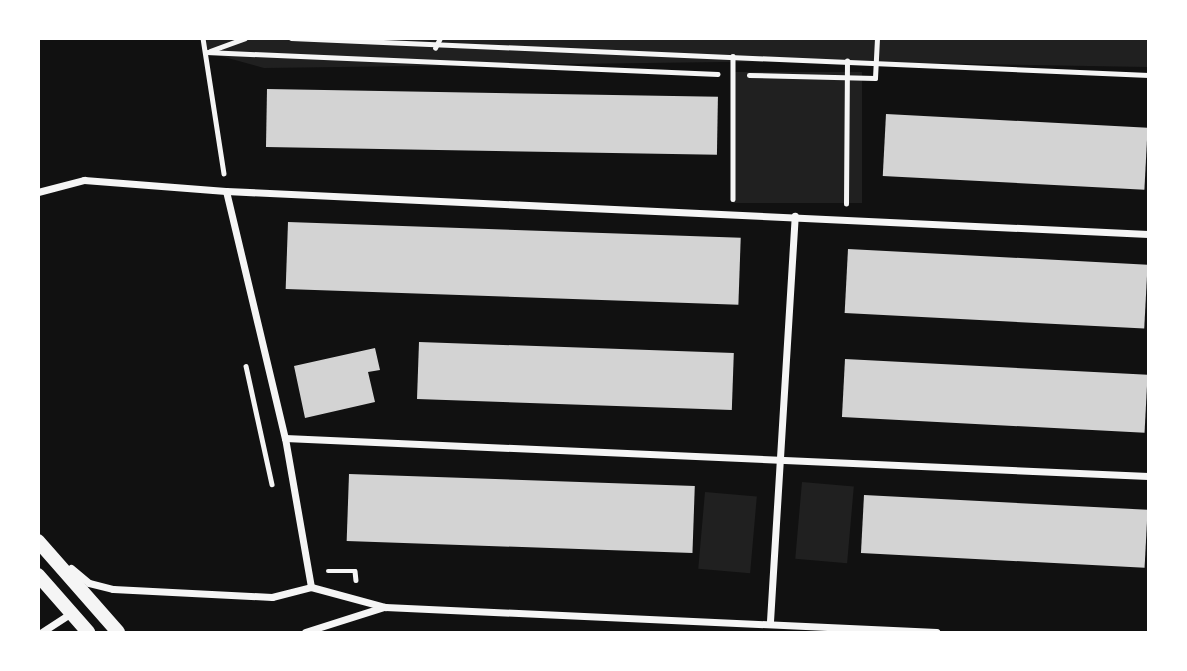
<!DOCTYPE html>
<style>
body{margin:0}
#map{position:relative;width:1187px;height:671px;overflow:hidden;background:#111;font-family:"Alegreya Sans",sans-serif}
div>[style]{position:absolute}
.green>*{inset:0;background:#202020;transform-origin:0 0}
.building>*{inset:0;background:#d3d3d3;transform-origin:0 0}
.path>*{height:4.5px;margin:-2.25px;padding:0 2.25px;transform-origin:2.25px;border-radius:2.25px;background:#f5f5f5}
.minor>*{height:7px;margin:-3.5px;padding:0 3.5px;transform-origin:3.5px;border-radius:3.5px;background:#f5f5f5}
.secondary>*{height:14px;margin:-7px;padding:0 7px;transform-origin:7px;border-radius:7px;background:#f5f5f5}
span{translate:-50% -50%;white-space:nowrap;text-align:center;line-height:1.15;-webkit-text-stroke:5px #fff;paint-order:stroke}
.frame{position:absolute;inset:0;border:40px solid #fff;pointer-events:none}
</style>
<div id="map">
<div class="green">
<i style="clip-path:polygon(1148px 38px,1148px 67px,795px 61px,264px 68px,206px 52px,203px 39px)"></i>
<i style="left:733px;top:72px;width:129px;height:131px"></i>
<i style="left:802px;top:482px;width:52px;height:77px;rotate:5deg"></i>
<i style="left:705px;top:492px;width:52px;height:77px;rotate:5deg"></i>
</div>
<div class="building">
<i style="left:267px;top:89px;width:451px;height:58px;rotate:1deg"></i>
<i style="left:886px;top:114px;width:262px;height:62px;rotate:3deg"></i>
<i style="left:288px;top:222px;width:453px;height:67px;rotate:2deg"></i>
<i style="left:848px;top:249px;width:300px;height:64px;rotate:3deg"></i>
<i style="left:419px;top:342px;width:315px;height:57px;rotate:2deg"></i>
<i style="clip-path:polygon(375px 348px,380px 370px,368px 372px,375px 402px,305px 418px,294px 366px)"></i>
<i style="left:845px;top:359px;width:303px;height:58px;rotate:3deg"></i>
<i style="left:349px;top:474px;width:346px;height:67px;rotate:2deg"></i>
<i style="left:864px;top:495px;width:284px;height:58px;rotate:3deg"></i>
</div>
<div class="path">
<i style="left:203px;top:38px;width:137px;rotate:81.2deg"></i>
<i style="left:291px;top:38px;width:858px;rotate:2.47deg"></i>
<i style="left:435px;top:48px;width:11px;rotate:-63deg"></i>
<i style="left:210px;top:51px;width:37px;rotate:-20deg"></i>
<i style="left:206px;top:52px;width:512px;rotate:2.46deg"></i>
<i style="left:733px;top:56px;width:143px;rotate:90deg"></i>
<i style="left:749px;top:75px;width:126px;rotate:1.4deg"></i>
<i style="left:875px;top:78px;width:40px;rotate:-87.1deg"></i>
<i style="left:846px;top:204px;width:143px;rotate:-89.6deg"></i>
<i style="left:246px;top:366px;width:121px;rotate:77.6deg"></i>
<i style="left:328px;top:571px;width:27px"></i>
<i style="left:355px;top:571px;width:9px;rotate:84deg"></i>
</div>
<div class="minor">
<i style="left:226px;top:191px;width:923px;rotate:2.67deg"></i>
<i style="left:226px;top:191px;width:254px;rotate:76.6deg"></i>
<i style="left:285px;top:438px;width:151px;rotate:80.1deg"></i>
<i style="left:38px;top:192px;width:48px;rotate:-14.6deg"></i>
<i style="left:84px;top:180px;width:142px;rotate:4.4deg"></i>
<i style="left:285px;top:438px;width:864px;rotate:2.52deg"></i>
<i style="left:71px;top:568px;width:23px;rotate:40deg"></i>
<i style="left:89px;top:583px;width:25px;rotate:14deg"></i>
<i style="left:113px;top:589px;width:159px;rotate:2.9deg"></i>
<i style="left:272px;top:597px;width:40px;rotate:-14.4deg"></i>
<i style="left:311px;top:587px;width:77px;rotate:15.1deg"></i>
<i style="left:385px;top:607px;width:552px;rotate:2.6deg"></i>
<i style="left:770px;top:621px;width:406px;rotate:-86.5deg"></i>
<i style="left:42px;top:632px;width:33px;rotate:-33deg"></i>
<i style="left:305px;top:632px;width:83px;rotate:-17.6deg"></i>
</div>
<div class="secondary">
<i style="left:38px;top:541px;width:121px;rotate:48.7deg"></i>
<i style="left:38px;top:575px;width:76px;rotate:48.7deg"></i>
</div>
<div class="frame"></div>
</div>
